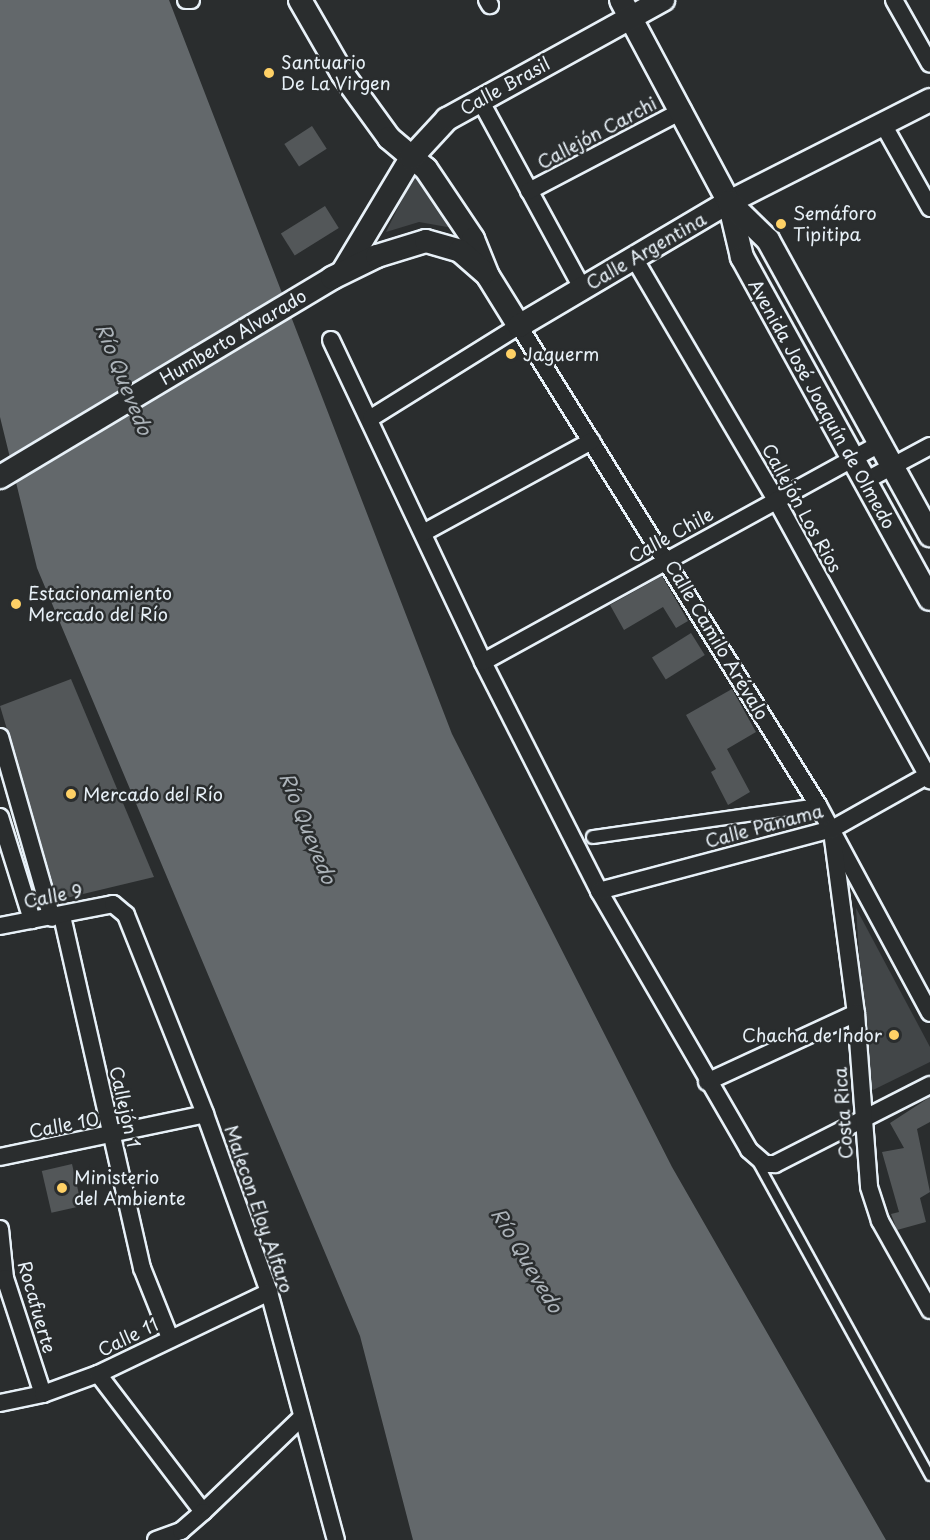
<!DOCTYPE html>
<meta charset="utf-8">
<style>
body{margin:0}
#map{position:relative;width:930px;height:1540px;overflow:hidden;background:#2a2d2e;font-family:"Playpen Sans",sans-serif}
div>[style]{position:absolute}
.green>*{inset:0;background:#424648}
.water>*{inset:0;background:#63686b}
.building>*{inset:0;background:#535759;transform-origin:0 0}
.roads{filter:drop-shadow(2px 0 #e8f1f8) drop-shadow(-2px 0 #e8f1f8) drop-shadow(0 2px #e8f1f8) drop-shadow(0 -2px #e8f1f8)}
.service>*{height:8px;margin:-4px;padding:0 4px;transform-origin:4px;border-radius:4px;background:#2a2d2e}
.pedestrian>*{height:12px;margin:-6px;padding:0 6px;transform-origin:6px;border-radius:6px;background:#2a2d2e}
.minor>*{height:16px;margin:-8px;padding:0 8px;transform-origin:8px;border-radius:8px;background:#2a2d2e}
.secondary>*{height:22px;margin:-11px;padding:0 11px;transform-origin:11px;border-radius:11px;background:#2a2d2e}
.dots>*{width:16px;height:16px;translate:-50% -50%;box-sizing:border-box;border:3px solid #2a2d2e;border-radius:50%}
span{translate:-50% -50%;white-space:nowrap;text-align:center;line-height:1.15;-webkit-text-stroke:5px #2a2d2e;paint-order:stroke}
.poi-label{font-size:18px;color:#e8f1f8}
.left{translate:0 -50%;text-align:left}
.right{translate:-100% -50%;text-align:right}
.street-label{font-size:18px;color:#e8f1f8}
.water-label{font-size:20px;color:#acb3b9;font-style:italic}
</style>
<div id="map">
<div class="green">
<i style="clip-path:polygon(419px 165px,453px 228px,419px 222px,386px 232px)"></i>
<i style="clip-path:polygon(856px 908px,930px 1047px,930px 1062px,873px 1090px,868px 1087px)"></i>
</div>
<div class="water">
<i style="clip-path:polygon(0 0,169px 0,452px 734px,672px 1167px,886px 1540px,413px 1540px,360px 1336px,37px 568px,0 417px)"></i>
</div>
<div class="building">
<i style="left:312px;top:126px;width:27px;height:33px;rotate:57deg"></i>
<i style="left:325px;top:206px;width:26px;height:52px;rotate:58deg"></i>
<i style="clip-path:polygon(662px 576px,688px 621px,676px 628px,663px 607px,624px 630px,610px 605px)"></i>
<i style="left:691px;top:633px;width:26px;height:46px;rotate:58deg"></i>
<i style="clip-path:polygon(71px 679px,154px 877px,58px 900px,0 706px)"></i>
<i style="clip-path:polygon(732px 689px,756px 732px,727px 749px,750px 792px,728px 805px,711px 772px,716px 769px,686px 715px)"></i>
<i style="clip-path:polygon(930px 1097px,930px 1122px,917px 1129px,930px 1192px,920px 1198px,926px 1222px,897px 1230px,891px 1214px,899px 1212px,882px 1152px,904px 1148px,890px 1123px)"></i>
<i style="left:72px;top:1164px;width:43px;height:31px;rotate:77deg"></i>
</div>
<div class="roads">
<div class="service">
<i style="left:758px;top:1163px;width:357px;rotate:61.2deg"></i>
</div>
<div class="pedestrian">
<i style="left:593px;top:837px;width:227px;rotate:-8.1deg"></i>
</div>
<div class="minor">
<i style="left:186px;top:0;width:5px"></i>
<i style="left:487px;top:0;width:6px;rotate:59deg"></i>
<i style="left:894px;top:0;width:73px;rotate:60.6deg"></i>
<i style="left:479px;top:98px;width:216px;rotate:61.5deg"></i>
<i style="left:884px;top:126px;width:94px;rotate:60.7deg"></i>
<i style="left:529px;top:191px;width:174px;rotate:-27.7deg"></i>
<i style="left:634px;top:258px;width:281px;rotate:59.6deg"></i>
<i style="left:776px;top:500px;width:320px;rotate:61.2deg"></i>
<i style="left:331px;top:340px;width:356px;rotate:64.7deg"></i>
<i style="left:483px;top:662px;width:257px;rotate:63.1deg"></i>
<i style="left:599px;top:891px;width:299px;rotate:59.9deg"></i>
<i style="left:749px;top:1150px;width:21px;rotate:41deg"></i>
<i style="left:765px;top:1164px;width:10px"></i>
<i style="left:775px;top:1164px;width:174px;rotate:-27deg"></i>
<i style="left:371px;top:418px;width:174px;rotate:-31.9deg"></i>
<i style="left:519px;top:326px;width:565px;rotate:58.03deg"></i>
<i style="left:818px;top:805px;width:236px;rotate:61.7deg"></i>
<i style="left:863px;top:482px;width:76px;rotate:-28.2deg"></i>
<i style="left:423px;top:533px;width:192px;rotate:-28.6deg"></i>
<i style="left:483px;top:662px;width:452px;rotate:-28.8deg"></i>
<i style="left:0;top:737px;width:188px;rotate:74deg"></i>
<i style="left:0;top:817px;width:108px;rotate:72.7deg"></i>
<i style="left:833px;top:839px;width:176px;rotate:82.5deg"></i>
<i style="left:856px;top:1013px;width:174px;rotate:85.7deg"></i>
<i style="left:869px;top:1187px;width:36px;rotate:72deg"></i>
<i style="left:880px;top:1221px;width:102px;rotate:60.7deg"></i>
<i style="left:599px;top:891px;width:241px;rotate:-14.9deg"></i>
<i style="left:832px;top:829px;width:112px;rotate:-29.3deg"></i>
<i style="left:62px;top:916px;width:361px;rotate:77.2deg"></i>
<i style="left:142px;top:1268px;width:75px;rotate:68.2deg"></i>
<i style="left:0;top:926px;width:115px;rotate:-11deg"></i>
<i style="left:113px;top:904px;width:17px;rotate:40deg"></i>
<i style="left:126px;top:915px;width:214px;rotate:68.3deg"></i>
<i style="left:205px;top:1114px;width:189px;rotate:70.2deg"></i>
<i style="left:269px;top:1292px;width:257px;rotate:74.9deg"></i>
<i style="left:707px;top:1082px;width:164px;rotate:-24.8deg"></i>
<i style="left:0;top:1157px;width:209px;rotate:-11.8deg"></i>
<i style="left:0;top:1229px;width:49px;rotate:84.2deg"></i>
<i style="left:5px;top:1278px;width:122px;rotate:71.9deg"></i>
<i style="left:98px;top:1374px;width:173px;rotate:52.7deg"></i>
<i style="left:203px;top:1512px;width:134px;rotate:-43.8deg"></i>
<i style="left:0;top:1403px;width:44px;rotate:-11.8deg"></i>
<i style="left:43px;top:1394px;width:59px;rotate:-20deg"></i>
<i style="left:98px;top:1374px;width:190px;rotate:-25.6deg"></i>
<i style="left:156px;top:1540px;width:27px;rotate:-20deg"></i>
<i style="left:181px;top:1531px;width:29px;rotate:-41deg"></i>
</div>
<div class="secondary">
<i style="left:300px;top:0;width:84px;rotate:60.1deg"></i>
<i style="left:342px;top:73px;width:80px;rotate:54.1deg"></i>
<i style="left:389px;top:138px;width:48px;rotate:40deg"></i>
<i style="left:426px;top:169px;width:84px;rotate:56.1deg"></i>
<i style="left:473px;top:239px;width:40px;rotate:68deg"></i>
<i style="left:488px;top:276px;width:59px;rotate:58.2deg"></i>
<i style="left:519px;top:326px;width:244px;rotate:-30.6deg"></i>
<i style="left:729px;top:202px;width:225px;rotate:-26.9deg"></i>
<i style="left:621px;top:0;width:229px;rotate:61.9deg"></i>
<i style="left:729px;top:202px;width:57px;rotate:76.7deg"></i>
<i style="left:742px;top:257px;width:390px;rotate:61.2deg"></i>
<i style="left:729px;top:202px;width:54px;rotate:44.3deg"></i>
<i style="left:768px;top:240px;width:337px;rotate:61.2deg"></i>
<i style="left:344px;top:270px;width:131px;rotate:-59.1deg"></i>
<i style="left:411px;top:158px;width:53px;rotate:-47.3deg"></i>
<i style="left:447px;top:119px;width:247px;rotate:-28.9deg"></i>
<i style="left:0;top:477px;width:387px;rotate:-30.9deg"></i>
<i style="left:332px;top:278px;width:50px;rotate:-26.1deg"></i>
<i style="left:377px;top:256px;width:51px;rotate:-17deg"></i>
<i style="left:426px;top:241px;width:35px;rotate:16deg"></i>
<i style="left:460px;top:251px;width:33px;rotate:41deg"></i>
</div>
</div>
<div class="dots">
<i style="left:269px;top:73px;background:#ffd166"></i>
<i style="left:781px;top:224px;background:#ffd166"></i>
<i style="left:511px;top:354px;background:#ffd166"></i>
<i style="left:16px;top:604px;background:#ffd166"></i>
<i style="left:71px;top:794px;background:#ffd166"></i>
<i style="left:894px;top:1035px;background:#ffd166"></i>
<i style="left:62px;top:1188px;background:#ffd166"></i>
</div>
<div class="poi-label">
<span class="left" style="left:281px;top:73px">Santuario<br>De La Virgen</span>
<span class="left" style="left:793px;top:224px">Semáforo<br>Tipitipa</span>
<span class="left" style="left:523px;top:354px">Jaguerm</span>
<span class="left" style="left:28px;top:604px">Estacionamiento<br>Mercado del Río</span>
<span class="left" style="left:83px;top:794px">Mercado del Río</span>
<span class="right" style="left:882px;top:1035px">Chacha de Indor</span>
<span class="left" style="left:74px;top:1188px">Ministerio<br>del Ambiente</span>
</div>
<div class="street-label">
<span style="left:505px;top:86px;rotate:-29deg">Calle Brasil</span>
<span style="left:597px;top:133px;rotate:-28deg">Callejón Carchi</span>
<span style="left:646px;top:251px;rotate:-30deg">Calle Argentina</span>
<span style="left:233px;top:337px;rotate:-31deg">Humberto Alvarado</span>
<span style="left:822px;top:404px;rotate:61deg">Avenida José Joaquín de Olmedo</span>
<span style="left:802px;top:508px;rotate:61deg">Callejón Los Rios</span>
<span style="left:671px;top:535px;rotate:-29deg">Calle Chile</span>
<span style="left:717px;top:640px;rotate:59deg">Calle Camilo Arévalo</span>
<span style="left:764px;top:826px;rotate:-15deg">Calle Panama</span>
<span style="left:53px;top:896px;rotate:-11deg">Calle 9</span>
<span style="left:125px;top:1107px;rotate:77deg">Callejón 1</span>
<span style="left:843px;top:1113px;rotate:-94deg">Costa Rica</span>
<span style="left:64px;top:1125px;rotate:-11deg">Calle 10</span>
<span style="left:259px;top:1209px;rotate:71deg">Malecon Eloy Alfaro</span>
<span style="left:37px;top:1307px;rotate:74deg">Rocafuerte</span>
<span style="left:128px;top:1337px;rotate:-26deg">Calle 11</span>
</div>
<div class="water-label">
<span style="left:124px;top:379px;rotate:68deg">Río Quevedo</span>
<span style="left:308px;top:828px;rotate:68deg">Río Quevedo</span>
<span style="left:527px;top:1260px;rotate:59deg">Río Quevedo</span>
</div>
</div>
